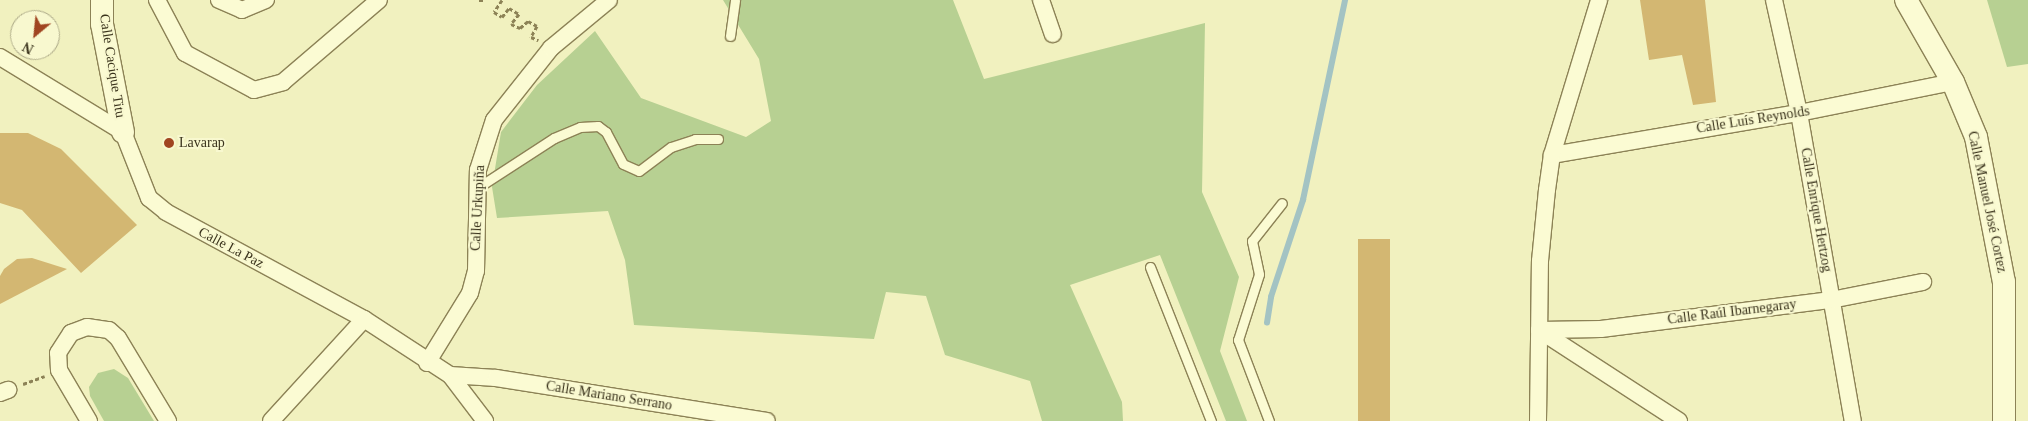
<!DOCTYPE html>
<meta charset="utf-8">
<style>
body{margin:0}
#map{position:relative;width:2028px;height:421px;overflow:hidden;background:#f1f1bf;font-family:Georgia,serif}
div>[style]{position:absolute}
.green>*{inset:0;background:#b7d092}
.stream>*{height:5.5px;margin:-2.75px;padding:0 2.75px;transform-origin:2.75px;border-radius:2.75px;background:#a3c3c3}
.building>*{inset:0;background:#d3b772;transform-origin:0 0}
.path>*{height:3px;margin-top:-1.5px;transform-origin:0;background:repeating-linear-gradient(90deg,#8c8256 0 4px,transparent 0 6.5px)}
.roads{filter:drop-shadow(1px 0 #8c8256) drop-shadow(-1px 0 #8c8256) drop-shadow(0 1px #8c8256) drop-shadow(0 -1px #8c8256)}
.lane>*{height:9px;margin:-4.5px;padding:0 4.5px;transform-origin:4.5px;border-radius:4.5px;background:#fbfbd3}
.street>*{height:16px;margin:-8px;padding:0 8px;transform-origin:8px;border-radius:8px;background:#fbfbd3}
.secondary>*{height:22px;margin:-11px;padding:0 11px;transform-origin:11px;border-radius:11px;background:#fbfbd3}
.dots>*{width:14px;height:14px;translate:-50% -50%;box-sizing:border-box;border:2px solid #f8f8cf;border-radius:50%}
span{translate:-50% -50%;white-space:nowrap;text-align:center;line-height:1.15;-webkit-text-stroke:4px #f8f8cf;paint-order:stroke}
.street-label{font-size:14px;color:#3a331c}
.poi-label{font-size:14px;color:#3a331c}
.left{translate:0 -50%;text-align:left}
.north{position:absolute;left:10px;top:10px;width:50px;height:50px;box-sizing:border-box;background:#f8f8cf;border:1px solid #aca987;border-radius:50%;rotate:208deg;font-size:14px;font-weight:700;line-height:20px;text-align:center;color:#3a331c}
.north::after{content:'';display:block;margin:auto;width:18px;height:22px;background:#a04521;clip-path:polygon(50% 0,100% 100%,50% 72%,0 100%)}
</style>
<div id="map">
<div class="green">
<i style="clip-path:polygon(723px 0,953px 0,984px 79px,1205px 23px,1202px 192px,1239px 277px,1220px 351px,1247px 421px,1226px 421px,1160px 255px,1070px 285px,1122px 402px,1123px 421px,1042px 421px,1030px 381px,945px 355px,926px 296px,886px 292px,874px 339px,634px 325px,625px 260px,608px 211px,497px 218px,492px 187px,501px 132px,537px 85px,595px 31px,641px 98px,746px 137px,771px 121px,759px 59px)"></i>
<i style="clip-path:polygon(1987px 0,2028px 0,2028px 64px,2007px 67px)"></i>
<i style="clip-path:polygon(114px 369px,128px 378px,154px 421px,104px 421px,90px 396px,89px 387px,98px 373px)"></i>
</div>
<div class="stream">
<i style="left:1267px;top:323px;width:26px;rotate:-81deg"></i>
<i style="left:1271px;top:297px;width:102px;rotate:-71.7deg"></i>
<i style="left:1303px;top:200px;width:204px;rotate:-78.1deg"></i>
</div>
<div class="building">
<i style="clip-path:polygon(1640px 0,1705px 0,1716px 102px,1693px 105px,1682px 55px,1649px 60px)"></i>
<i style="clip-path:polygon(0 133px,28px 133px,61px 149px,137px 225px,81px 273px,22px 210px,0 203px)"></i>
<i style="left:1390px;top:239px;width:182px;height:32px;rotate:90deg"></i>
<i style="clip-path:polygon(32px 258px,67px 269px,0 304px,0 276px,4px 269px,17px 259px)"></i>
</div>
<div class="path">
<i style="left:479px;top:0;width:7px"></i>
<i style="left:502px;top:0;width:14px;rotate:124deg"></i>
<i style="left:494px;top:12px;width:9px;rotate:32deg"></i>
<i style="left:502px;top:17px;width:11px;rotate:-52deg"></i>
<i style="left:509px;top:8px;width:12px;rotate:31deg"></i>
<i style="left:519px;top:14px;width:13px;rotate:129deg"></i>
<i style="left:511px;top:24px;width:10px;rotate:24deg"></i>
<i style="left:520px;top:28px;width:11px;rotate:-41deg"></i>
<i style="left:528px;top:21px;width:10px;rotate:29deg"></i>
<i style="left:537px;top:26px;width:13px;rotate:119deg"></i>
<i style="left:531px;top:37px;width:8px;rotate:23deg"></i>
<i style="left:23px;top:384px;width:23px;rotate:-20deg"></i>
</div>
<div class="roads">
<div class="lane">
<i style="left:730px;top:36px;width:36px;rotate:-82deg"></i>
<i style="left:477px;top:188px;width:92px;rotate:-33deg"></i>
<i style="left:554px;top:138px;width:28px;rotate:-23deg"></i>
<i style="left:580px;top:127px;width:18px;rotate:-3deg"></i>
<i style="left:598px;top:126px;width:10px;rotate:37deg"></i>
<i style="left:606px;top:132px;width:36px;rotate:62deg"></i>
<i style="left:623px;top:164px;width:17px;rotate:24deg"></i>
<i style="left:639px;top:171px;width:40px;rotate:-37deg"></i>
<i style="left:671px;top:147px;width:25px;rotate:-18deg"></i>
<i style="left:695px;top:139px;width:23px"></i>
<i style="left:1150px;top:267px;width:166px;rotate:68.4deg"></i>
<i style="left:1269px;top:421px;width:87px;rotate:-110.9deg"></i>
<i style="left:1238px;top:340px;width:69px;rotate:-72.3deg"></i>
<i style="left:1259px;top:274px;width:34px;rotate:-102deg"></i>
<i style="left:1252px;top:241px;width:48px;rotate:-51.7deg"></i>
</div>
<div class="street">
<i style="left:157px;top:0;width:60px;rotate:62.2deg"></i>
<i style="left:185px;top:53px;width:78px;rotate:28.2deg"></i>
<i style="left:254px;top:90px;width:30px;rotate:-15deg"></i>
<i style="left:283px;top:82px;width:126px;rotate:-40.5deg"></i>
<i style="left:219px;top:0;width:25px;rotate:23deg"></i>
<i style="left:242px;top:10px;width:26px;rotate:-23deg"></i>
<i style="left:1041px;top:0;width:36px;rotate:71deg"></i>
<i style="left:1774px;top:0;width:116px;rotate:77.5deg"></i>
<i style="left:1799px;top:113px;width:313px;rotate:80.1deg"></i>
<i style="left:0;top:57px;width:144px;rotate:31.4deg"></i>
<i style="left:123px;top:132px;width:71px;rotate:68.5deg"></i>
<i style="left:149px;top:198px;width:22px;rotate:39deg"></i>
<i style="left:166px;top:212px;width:225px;rotate:28.4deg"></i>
<i style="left:364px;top:319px;width:103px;rotate:33.1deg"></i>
<i style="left:450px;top:375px;width:58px;rotate:52.7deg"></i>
<i style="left:1552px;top:155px;width:251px;rotate:-9.7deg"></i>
<i style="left:1799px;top:113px;width:157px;rotate:-11.4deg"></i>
<i style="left:1539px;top:330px;width:62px;rotate:-0.9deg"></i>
<i style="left:1601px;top:329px;width:232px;rotate:-7.2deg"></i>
<i style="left:1831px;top:300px;width:94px;rotate:-11.1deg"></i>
<i style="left:1539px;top:330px;width:167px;rotate:33deg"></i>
<i style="left:427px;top:363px;width:82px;rotate:-58.4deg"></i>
<i style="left:470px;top:293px;width:23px;rotate:-75deg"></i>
<i style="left:476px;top:271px;width:101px;rotate:-88.9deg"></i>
<i style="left:478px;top:170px;width:52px;rotate:-72.3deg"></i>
<i style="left:494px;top:120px;width:92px;rotate:-51.6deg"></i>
<i style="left:551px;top:48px;width:75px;rotate:-39.6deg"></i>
<i style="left:450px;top:375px;width:46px;rotate:3.7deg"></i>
<i style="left:496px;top:378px;width:274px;rotate:9deg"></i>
<i style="left:0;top:393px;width:9px;rotate:-21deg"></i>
<i style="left:89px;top:421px;width:59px;rotate:-120.5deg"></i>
<i style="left:59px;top:370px;width:17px;rotate:-93deg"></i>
<i style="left:58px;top:353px;width:24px;rotate:-57deg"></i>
<i style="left:71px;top:333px;width:17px;rotate:-21deg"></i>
<i style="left:87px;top:327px;width:22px;rotate:8deg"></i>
<i style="left:109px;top:330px;width:12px;rotate:42deg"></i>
<i style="left:118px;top:338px;width:97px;rotate:58.9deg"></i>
<i style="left:271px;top:421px;width:138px;rotate:-47.6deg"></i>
<i style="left:1538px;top:421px;width:160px;rotate:-89.3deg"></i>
<i style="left:1540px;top:261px;width:71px;rotate:-84.4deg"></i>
<i style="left:1547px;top:190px;width:35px;rotate:-82deg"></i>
<i style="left:1552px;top:155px;width:162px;rotate:-73.1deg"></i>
</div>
<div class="secondary">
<i style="left:102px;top:0;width:24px;rotate:90deg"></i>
<i style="left:102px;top:24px;width:110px;rotate:79deg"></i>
<i style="left:1906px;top:0;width:95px;rotate:60.2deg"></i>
<i style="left:1953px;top:82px;width:60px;rotate:67.3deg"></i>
<i style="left:1976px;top:137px;width:148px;rotate:79.1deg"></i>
<i style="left:2004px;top:282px;width:139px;rotate:90deg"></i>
</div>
</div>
<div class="dots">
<i style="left:169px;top:143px;background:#a04521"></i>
</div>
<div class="street-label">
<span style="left:112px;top:66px;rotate:81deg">Calle Cacique Titu</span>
<span style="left:1753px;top:120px;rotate:-9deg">Calle Luís Reynolds</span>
<span style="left:1987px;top:202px;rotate:78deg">Calle Manuel José Cortez</span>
<span style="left:478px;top:208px;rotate:-87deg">Calle Urkupiña</span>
<span style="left:1816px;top:210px;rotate:80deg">Calle Enrique Hertzog</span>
<span style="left:231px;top:248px;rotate:28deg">Calle La Paz</span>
<span style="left:1732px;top:312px;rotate:-7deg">Calle Raúl Ibarnegaray</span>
<span style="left:609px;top:396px;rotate:9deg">Calle Mariano Serrano</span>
</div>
<div class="poi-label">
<span class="left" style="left:179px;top:143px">Lavarap</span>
</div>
<div class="north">N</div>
</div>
